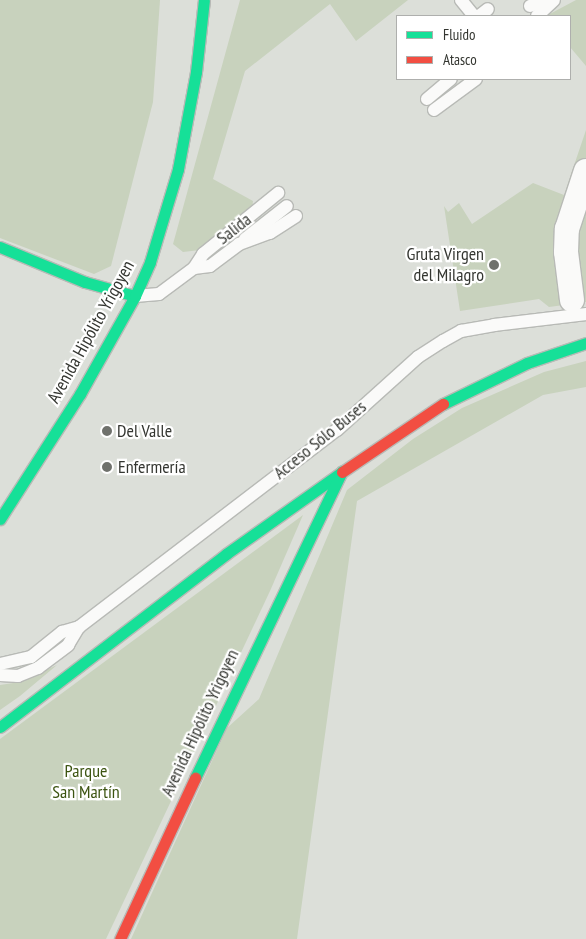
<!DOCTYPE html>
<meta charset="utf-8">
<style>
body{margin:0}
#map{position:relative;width:586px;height:939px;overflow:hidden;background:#dcdfd9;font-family:"PT Sans Narrow",sans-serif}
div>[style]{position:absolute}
.green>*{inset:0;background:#c8d2bd}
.roads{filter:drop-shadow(1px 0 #b8bab6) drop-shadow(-1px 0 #b8bab6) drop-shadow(0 1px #b8bab6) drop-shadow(0 -1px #b8bab6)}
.lane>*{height:12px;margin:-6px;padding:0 6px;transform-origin:6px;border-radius:6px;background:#fafaf9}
.street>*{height:24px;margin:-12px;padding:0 12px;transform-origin:12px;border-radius:12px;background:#fafaf9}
.fast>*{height:11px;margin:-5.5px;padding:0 5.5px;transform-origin:5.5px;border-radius:5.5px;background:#16e098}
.jam>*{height:11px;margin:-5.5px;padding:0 5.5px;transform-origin:5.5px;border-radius:5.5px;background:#f24e42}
.dots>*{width:14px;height:14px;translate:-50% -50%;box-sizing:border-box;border:2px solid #fff;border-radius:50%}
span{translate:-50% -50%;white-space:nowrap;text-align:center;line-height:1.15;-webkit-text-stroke:4.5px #fff;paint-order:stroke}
.street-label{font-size:18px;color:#343631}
.poi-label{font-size:18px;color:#343631}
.right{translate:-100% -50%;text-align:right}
.left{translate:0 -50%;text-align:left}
.park-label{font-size:18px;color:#3c5411}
.legend{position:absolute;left:396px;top:15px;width:175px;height:65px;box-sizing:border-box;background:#fff;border:1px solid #aeafad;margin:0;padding:6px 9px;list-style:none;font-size:15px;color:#343631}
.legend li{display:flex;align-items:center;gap:10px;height:25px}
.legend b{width:25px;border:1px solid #aeafad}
</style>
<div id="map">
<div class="green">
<i style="clip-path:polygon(0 0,160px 0,153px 102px,111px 266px,94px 274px,0 238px)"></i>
<i style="clip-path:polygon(240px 0,408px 0,356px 41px,330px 4px,245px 71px,213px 179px,253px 201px,252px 209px,200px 250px,183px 252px,173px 244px)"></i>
<i style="clip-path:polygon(576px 0,586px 0,586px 66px,570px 47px,570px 16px,546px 16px)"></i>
<i style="clip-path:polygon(586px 130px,586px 302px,549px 307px,539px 299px,460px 311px,444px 206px,448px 212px,459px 203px,472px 224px,533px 183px,564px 195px)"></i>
<i style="clip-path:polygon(586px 361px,586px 387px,543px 395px,357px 501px,297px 939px,131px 939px,227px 728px,259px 699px,347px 490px,413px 439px,462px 408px,544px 372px)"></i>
<i style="clip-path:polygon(303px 515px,270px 591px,106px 939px,0 939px,0 739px)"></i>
<i style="clip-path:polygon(57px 665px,20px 696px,0 710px,0 685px,20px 682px)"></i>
</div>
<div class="roads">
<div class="lane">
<i style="left:461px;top:0;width:21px;rotate:51deg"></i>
<i style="left:530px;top:6px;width:15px;rotate:-23deg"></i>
<i style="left:479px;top:16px;width:11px;rotate:-38deg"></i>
<i style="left:537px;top:16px;width:23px;rotate:-43deg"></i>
<i style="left:427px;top:99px;width:31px;rotate:-40deg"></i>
<i style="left:434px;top:110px;width:52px;rotate:-36.4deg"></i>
<i style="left:245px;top:239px;width:53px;rotate:-38.2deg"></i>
<i style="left:194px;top:268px;width:17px;rotate:-57deg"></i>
<i style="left:203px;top:254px;width:97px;rotate:-39.1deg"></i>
<i style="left:135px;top:296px;width:24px;rotate:-5deg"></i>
<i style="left:159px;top:294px;width:44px;rotate:-36.6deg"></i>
<i style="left:194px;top:268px;width:16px;rotate:-7deg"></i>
<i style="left:210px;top:266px;width:36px;rotate:-37deg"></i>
<i style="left:239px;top:244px;width:33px;rotate:-20deg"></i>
<i style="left:270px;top:233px;width:31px;rotate:-33deg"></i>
<i style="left:0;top:664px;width:32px;rotate:-13deg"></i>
<i style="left:31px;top:657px;width:40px;rotate:-39deg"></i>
<i style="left:62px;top:632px;width:18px;rotate:-16deg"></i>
<i style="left:79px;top:627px;width:325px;rotate:-37.4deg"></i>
<i style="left:337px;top:430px;width:109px;rotate:-42deg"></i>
<i style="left:418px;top:357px;width:30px;rotate:-33deg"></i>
<i style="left:443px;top:341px;width:21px;rotate:-29deg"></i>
<i style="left:461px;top:331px;width:34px;rotate:-10deg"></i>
<i style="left:494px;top:325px;width:93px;rotate:-6.8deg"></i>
<i style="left:0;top:675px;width:18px;rotate:3deg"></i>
<i style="left:18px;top:676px;width:22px;rotate:-22deg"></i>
<i style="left:38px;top:668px;width:38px;rotate:-37deg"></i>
<i style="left:68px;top:645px;width:21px;rotate:-59deg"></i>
</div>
<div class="street">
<i style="left:572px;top:300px;width:48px;rotate:-97.1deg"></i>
<i style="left:566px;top:252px;width:23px;rotate:-88deg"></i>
<i style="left:567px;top:229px;width:61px;rotate:-71.9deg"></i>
</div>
<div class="fast">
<i style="left:0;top:247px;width:92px;rotate:22.4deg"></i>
<i style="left:85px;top:282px;width:52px;rotate:15.6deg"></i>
<i style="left:443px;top:404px;width:93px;rotate:-26deg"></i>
<i style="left:527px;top:363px;width:62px;rotate:-18.7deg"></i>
<i style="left:0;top:519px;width:148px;rotate:-57.4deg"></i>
<i style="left:80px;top:394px;width:112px;rotate:-60.7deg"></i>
<i style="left:135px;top:296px;width:37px;rotate:-66deg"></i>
<i style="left:150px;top:262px;width:97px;rotate:-73.2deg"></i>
<i style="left:178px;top:169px;width:99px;rotate:-79.5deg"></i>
<i style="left:196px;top:72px;width:72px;rotate:-83.7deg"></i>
<i style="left:0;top:727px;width:285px;rotate:-37.4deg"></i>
<i style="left:226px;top:554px;width:142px;rotate:-35.3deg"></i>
<i style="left:195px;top:778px;width:340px;rotate:-64.4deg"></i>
</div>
<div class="jam">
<i style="left:342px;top:472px;width:122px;rotate:-34deg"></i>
<i style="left:120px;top:939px;width:178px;rotate:-65deg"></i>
</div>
</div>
<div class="dots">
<i style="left:494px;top:265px;background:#6f716c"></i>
<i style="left:107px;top:431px;background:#6f716c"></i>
<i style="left:107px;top:467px;background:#6f716c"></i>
</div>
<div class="street-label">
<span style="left:234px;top:229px;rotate:-38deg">Salida</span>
<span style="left:91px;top:332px;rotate:-61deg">Avenida Hipólito Yrigoyen</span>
<span style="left:320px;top:440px;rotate:-39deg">Acceso Sólo Buses</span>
<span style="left:200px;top:723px;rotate:-65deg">Avenida Hipólito Yrigoyen</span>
</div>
<div class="poi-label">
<span class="right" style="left:484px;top:265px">Gruta Virgen<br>del Milagro</span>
<span class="left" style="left:117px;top:431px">Del Valle</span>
<span class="left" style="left:118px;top:467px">Enfermería</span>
</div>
<div class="park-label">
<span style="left:86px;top:782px">Parque<br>San Martín</span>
</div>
<ul class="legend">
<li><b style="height:6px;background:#16e098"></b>Fluido</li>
<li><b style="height:6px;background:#f24e42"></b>Atasco</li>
</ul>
</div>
